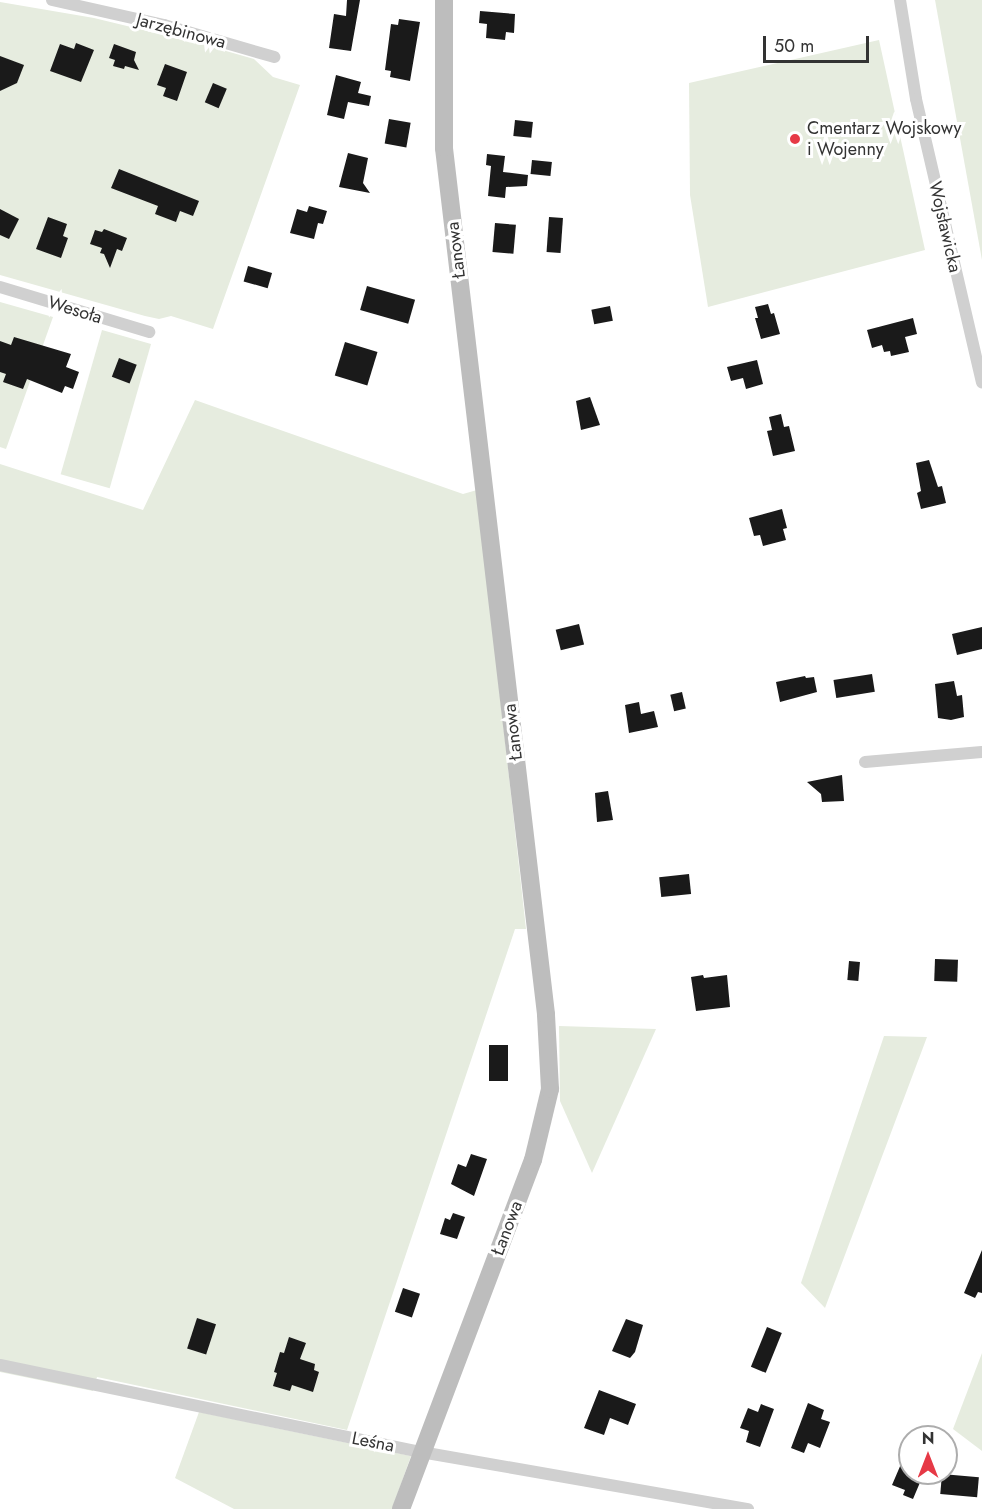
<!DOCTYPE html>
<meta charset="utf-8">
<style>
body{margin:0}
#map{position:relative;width:982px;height:1509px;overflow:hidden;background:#fff;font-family:Jost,sans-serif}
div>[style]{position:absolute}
.green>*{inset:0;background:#e6ecdf;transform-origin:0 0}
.building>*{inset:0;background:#1a1a1a;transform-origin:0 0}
.street>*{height:12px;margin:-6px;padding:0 6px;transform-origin:6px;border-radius:6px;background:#d0d0d0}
.secondary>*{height:18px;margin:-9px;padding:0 9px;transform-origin:9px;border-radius:9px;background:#bdbdbd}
.dots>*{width:16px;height:16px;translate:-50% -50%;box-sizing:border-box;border:3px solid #fff;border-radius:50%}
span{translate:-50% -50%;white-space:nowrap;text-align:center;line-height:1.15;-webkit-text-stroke:6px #fff;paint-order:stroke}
.street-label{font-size:18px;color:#333}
.poi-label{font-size:18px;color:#333}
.left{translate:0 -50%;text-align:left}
.north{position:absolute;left:898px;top:1425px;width:60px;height:60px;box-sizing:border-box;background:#fff;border:2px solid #adadad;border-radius:50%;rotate:0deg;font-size:16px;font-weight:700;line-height:24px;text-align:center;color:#333}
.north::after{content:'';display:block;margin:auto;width:21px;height:27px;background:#e63946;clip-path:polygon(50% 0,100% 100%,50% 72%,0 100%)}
.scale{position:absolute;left:763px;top:36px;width:106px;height:27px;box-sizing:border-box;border:3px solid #333;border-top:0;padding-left:8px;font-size:18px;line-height:21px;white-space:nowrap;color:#333;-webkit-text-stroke:4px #fff;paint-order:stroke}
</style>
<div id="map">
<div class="green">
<i style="clip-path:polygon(935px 0,982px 0,982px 260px)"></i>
<i style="clip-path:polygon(0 2px,94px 18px,205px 45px,254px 59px,273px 77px,300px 85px,213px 329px,171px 316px,159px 319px,145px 316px,0 275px)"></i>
<i style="clip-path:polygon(879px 40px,925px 250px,708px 307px,690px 195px,689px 83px)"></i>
<i style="clip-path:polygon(0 302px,53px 317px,6px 449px,0 447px)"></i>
<i style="left:102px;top:330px;width:51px;height:150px;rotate:16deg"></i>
<i style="clip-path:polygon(195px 400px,463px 494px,477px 490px,526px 929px,515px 929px,347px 1430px,97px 1377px,93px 1391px,0 1372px,0 464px,143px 510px)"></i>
<i style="clip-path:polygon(559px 1026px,656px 1029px,592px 1173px,560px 1101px)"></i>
<i style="clip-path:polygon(884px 1036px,927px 1037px,825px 1308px,801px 1283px)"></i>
<i style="clip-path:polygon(982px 1353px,982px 1451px,953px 1429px)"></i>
<i style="clip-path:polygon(199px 1412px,411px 1456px,392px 1509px,234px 1509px,175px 1478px)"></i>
</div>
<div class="building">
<i style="clip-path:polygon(347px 0,360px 0,351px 51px,329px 48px,334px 14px,346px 16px)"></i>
<i style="clip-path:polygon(480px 11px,515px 14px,514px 33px,506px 32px,505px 40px,486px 38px,487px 24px,479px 23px)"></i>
<i style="clip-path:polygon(399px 19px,420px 22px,410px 81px,390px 77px,391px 71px,385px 70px,391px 24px,398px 25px)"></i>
<i style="clip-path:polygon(76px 43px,94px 50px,81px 82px,50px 71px,60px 44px,74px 49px)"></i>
<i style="clip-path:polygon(114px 44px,136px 52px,134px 60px,139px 70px,125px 66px,124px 69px,113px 66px,115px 60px,109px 58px)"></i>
<i style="clip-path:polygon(0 56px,24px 65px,17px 83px,0 91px)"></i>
<i style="clip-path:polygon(165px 64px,187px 72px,177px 101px,163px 96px,166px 88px,157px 85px)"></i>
<i style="clip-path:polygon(336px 75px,361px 82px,358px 93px,371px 96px,369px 106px,348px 102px,344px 119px,327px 115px)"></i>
<i style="left:213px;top:83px;width:15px;height:21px;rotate:23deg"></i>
<i style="left:389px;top:119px;width:22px;height:25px;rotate:10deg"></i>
<i style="left:515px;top:120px;width:18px;height:16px;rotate:6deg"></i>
<i style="clip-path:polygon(348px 153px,368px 158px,363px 183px,370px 193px,339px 187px)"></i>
<i style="clip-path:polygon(487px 154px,505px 156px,503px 172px,528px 175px,527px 186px,506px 187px,505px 198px,488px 196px,491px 166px,486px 165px)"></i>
<i style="left:532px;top:160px;width:20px;height:14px;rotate:6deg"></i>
<i style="clip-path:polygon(119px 169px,199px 201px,193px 216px,180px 211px,176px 222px,155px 214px,158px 206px,111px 188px)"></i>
<i style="clip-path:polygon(309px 206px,327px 211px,323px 224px,318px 223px,314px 239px,290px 233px,297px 209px,307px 212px)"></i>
<i style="clip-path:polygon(0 209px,19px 219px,9px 239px,0 235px)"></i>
<i style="clip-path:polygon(48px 217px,67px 224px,63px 236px,68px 238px,61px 258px,36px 249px)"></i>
<i style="left:549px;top:217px;width:14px;height:35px;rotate:4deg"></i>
<i style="left:495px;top:223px;width:21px;height:29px;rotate:5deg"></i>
<i style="clip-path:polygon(104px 229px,127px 238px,122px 251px,117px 249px,110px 268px,104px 254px,100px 253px,102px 248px,90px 244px,95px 230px,102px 232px)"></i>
<i style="left:248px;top:266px;width:25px;height:16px;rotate:16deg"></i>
<i style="left:367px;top:286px;width:50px;height:25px;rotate:16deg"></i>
<i style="clip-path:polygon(768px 304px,771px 314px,774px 313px,780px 334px,761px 339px,755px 318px,758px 318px,755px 307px)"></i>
<i style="left:610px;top:306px;width:15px;height:19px;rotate:79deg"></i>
<i style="clip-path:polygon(913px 318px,917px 334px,905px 337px,909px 352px,891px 356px,890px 351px,884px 352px,882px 345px,872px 348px,867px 330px)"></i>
<i style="clip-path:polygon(14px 337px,71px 354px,66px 367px,79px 372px,73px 389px,65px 386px,62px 393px,27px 379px,23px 389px,3px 382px,6px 374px,0 372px,0 341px,11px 345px)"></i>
<i style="left:345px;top:342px;width:34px;height:35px;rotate:17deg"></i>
<i style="left:119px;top:358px;width:19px;height:20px;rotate:21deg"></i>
<i style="clip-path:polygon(757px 360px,763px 384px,746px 389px,743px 378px,731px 381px,727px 367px)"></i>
<i style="clip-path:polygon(590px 397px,600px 425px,581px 430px,576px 401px)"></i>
<i style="clip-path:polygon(781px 414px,784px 427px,789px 426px,795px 451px,773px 456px,767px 431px,772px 430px,769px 417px)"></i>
<i style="clip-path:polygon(929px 460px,938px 487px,942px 486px,946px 503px,921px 509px,917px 493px,921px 491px,916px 463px)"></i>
<i style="clip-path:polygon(782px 509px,787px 528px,783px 529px,786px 540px,763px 546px,760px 535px,754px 536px,749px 518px)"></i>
<i style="left:579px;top:624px;width:21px;height:24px;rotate:76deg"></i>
<i style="clip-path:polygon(982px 627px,982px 649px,957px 655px,952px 634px)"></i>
<i style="left:872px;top:674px;width:18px;height:39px;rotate:81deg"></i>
<i style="clip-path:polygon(805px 676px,806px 678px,814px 677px,817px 692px,780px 702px,776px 682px)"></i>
<i style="clip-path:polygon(954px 681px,957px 696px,962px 695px,964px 717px,951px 720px,938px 718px,935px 684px)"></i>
<i style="left:682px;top:692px;width:17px;height:12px;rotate:77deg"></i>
<i style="clip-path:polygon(639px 702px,641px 714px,654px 711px,658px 727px,629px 733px,625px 705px)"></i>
<i style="clip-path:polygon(842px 775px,844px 801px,822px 802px,821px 794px,807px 782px)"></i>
<i style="clip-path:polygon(608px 791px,613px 820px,597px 822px,595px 793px)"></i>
<i style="left:689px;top:874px;width:20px;height:30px;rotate:84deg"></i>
<i style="left:935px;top:959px;width:23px;height:22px;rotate:2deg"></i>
<i style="left:849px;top:961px;width:11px;height:19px;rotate:5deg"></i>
<i style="clip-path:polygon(703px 975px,704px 978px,727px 975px,730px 1007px,696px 1011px,691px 977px)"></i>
<i style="left:489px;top:1045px;width:19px;height:36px"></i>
<i style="clip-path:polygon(471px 1154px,487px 1159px,474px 1196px,451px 1184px,458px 1164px,466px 1167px)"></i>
<i style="clip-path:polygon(453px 1213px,465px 1217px,457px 1239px,440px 1234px,445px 1218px,450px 1220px)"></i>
<i style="clip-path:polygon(982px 1250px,982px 1293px,978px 1292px,975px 1298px,964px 1293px)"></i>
<i style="left:403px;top:1288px;width:18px;height:25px;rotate:19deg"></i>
<i style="left:197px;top:1318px;width:20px;height:32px;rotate:18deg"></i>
<i style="clip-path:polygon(626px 1319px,643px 1325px,635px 1352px,630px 1358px,612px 1351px)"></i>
<i style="left:767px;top:1327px;width:16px;height:43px;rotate:22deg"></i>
<i style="clip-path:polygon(289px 1337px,306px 1343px,300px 1359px,315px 1364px,314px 1370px,319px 1372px,313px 1392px,292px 1385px,290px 1391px,273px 1386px,277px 1373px,274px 1372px,280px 1352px,284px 1353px)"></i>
<i style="clip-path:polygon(599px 1390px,636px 1404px,628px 1425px,610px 1418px,604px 1435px,584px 1428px)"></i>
<i style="clip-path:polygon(808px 1403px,824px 1410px,821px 1419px,830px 1422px,820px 1448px,808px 1443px,804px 1453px,791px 1448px)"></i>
<i style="clip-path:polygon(761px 1404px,774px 1409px,760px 1447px,746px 1442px,749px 1431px,740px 1428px,748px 1408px,758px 1412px)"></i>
<i style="clip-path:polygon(910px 1443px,910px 1473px,924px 1473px,913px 1499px,903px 1495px,905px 1490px,892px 1485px)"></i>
<i style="left:942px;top:1474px;width:37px;height:20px;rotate:5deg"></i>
</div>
<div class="street">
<i style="left:52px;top:0;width:115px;rotate:12.6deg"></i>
<i style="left:164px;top:25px;width:115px;rotate:16.2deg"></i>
<i style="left:900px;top:0;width:100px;rotate:80.8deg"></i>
<i style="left:916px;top:99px;width:291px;rotate:76.9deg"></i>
<i style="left:0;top:287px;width:156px;rotate:16.8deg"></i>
<i style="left:865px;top:762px;width:117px;rotate:-4.9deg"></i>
<i style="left:0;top:1365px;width:430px;rotate:11.7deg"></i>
<i style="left:421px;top:1452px;width:332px;rotate:9.9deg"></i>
</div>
<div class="secondary">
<i style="left:401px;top:1509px;width:373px;rotate:-69.3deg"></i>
<i style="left:533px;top:1160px;width:73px;rotate:-76.5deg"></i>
<i style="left:550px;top:1089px;width:75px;rotate:-93.1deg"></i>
<i style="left:546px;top:1014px;width:872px;rotate:-96.72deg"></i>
<i style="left:444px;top:148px;width:148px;rotate:-90deg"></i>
</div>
<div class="dots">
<i style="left:795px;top:139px;background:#e63946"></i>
</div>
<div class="street-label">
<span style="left:181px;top:31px;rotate:15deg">Jarzębinowa</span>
<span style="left:945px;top:227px;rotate:77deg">Wojsławicka</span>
<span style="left:456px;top:250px;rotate:-97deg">Łanowa</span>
<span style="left:75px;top:310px;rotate:17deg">Wesoła</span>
<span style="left:513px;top:732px;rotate:-97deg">Łanowa</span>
<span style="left:507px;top:1228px;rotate:-69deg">Łanowa</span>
<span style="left:373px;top:1442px;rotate:11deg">Leśna</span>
</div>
<div class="poi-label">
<span class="left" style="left:807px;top:139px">Cmentarz Wojskowy<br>i Wojenny</span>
</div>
<div class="north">N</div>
<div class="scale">50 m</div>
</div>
